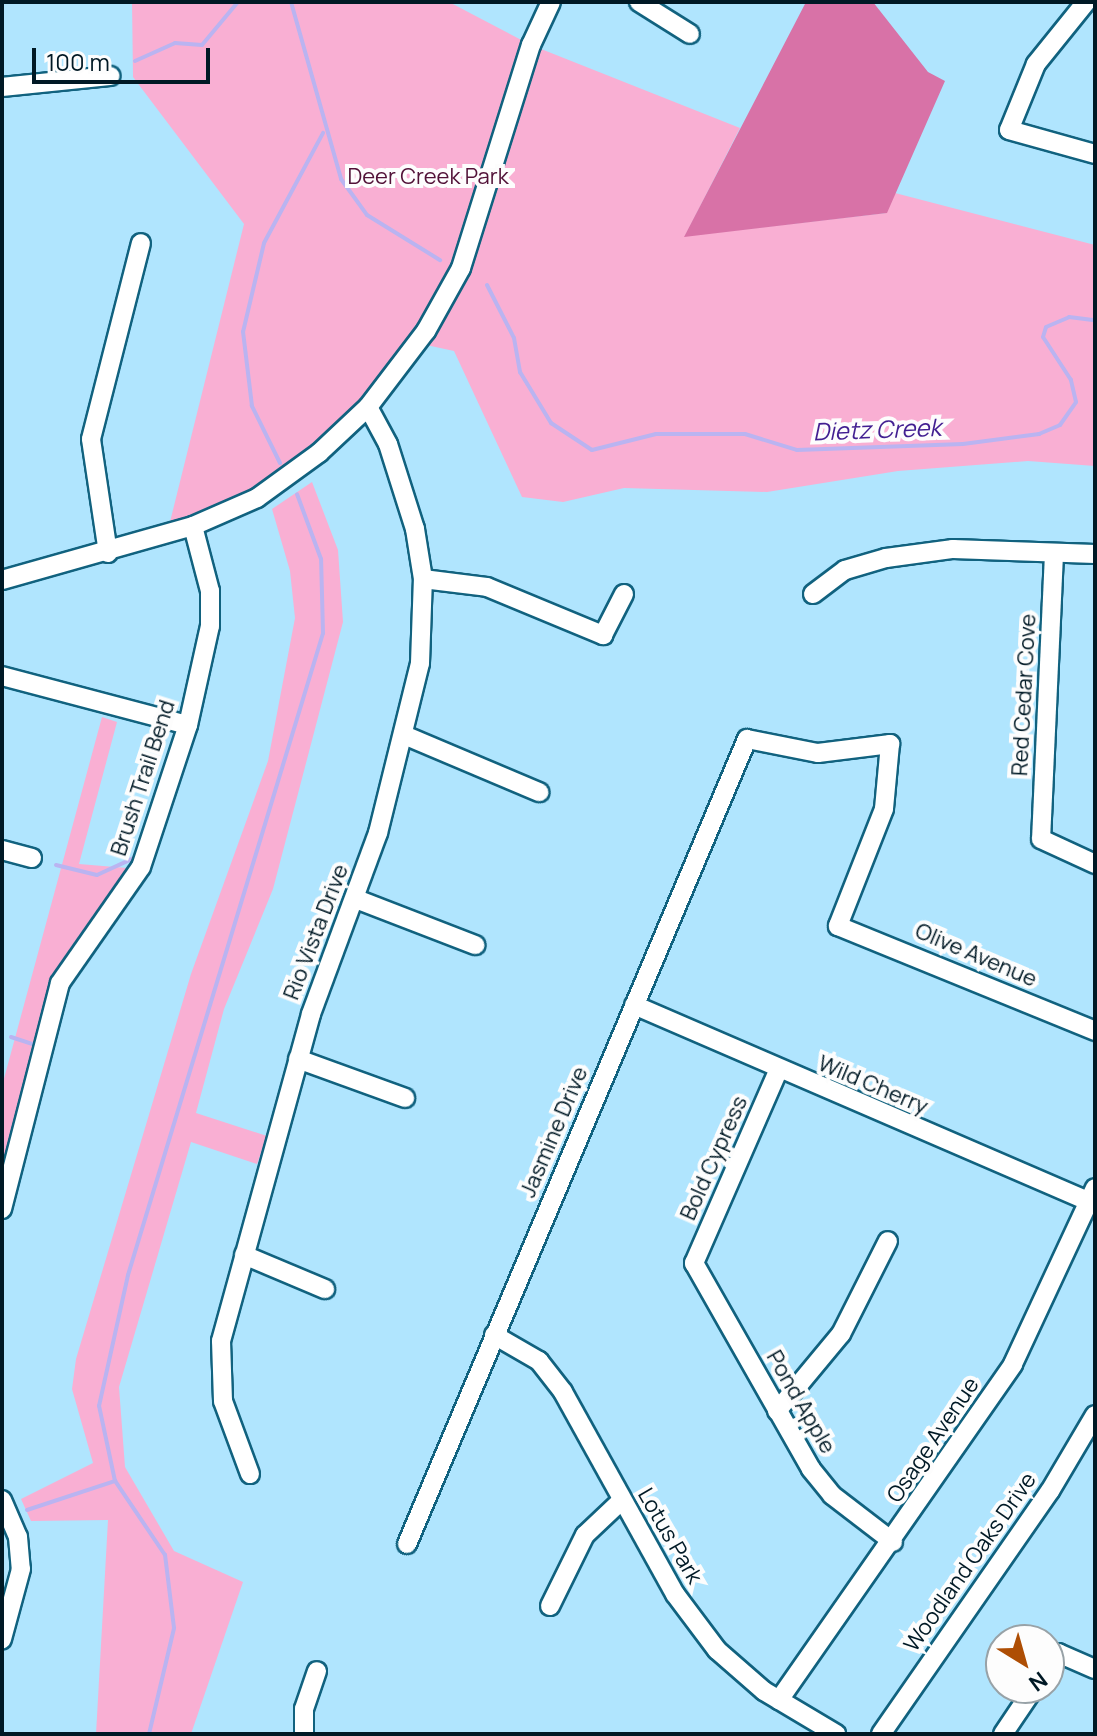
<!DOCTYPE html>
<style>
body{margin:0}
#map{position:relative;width:1097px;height:1736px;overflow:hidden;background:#b0e5fe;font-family:Manrope,sans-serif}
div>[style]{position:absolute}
.green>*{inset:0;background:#f9afd3}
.forest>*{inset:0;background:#d872a7}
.stream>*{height:4px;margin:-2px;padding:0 2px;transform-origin:2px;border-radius:2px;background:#bab4f1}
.roads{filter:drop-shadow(2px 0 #11627f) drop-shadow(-2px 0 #11627f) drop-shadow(0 2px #11627f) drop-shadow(0 -2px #11627f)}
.minor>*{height:18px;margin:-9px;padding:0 9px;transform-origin:9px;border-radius:9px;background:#fff}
span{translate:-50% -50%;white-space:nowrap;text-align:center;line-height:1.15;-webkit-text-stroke:8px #fdfdfd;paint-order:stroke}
.park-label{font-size:22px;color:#521238}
.street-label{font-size:22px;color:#001925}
.water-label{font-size:24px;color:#421f91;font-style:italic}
.frame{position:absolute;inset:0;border:4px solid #001925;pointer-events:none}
.north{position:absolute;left:985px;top:1624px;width:80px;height:80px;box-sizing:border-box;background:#fdfdfd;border:2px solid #98a2a7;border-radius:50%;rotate:143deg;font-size:22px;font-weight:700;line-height:32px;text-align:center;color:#001925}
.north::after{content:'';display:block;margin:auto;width:28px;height:36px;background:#ae4e04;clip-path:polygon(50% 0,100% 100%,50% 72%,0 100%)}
.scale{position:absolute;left:32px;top:48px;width:178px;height:36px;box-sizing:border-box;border:4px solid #001925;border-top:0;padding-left:10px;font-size:24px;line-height:28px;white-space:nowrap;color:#001925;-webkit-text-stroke:6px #fdfdfd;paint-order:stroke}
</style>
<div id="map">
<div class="green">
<i style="clip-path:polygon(132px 2px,449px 2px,531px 45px,740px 128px,685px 236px,886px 213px,895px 193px,1095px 245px,1095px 466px,1028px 461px,898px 471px,767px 492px,624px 488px,563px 502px,522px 497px,454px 351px,417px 343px,302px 467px,167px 534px,244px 224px,133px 77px)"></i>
<i style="clip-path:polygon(312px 482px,338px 550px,343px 622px,273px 889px,224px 1009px,196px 1113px,267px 1136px,257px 1164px,191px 1142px,119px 1387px,125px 1467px,174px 1551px,243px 1582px,191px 1734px,96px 1734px,108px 1520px,31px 1521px,21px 1499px,93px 1463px,72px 1389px,76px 1359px,191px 974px,268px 761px,295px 618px,290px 571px,272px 509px)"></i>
<i style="clip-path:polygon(102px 717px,117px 722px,79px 864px,127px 868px,56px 977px,2px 1186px,2px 1086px)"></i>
</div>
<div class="forest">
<i style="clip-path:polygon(806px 2px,873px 2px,928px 72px,945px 81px,887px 213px,684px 237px)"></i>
</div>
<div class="stream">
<i style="left:291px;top:2px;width:184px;rotate:74.2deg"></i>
<i style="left:341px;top:179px;width:44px;rotate:54.2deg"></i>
<i style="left:367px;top:215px;width:86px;rotate:31.7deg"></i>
<i style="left:135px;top:61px;width:44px;rotate:-24.2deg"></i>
<i style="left:175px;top:43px;width:27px;rotate:4deg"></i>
<i style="left:202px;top:45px;width:56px;rotate:-50.1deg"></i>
<i style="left:487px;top:285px;width:59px;rotate:63deg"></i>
<i style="left:514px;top:338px;width:35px;rotate:80deg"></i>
<i style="left:520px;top:372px;width:60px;rotate:58.7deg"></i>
<i style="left:551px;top:423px;width:49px;rotate:33.4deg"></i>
<i style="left:592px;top:450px;width:66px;rotate:-14deg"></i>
<i style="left:656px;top:434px;width:89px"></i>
<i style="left:745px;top:434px;width:54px;rotate:17.1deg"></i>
<i style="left:797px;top:450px;width:166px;rotate:-2.1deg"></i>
<i style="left:963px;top:444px;width:77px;rotate:-7.5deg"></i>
<i style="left:1039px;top:434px;width:23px;rotate:-23deg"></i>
<i style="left:1060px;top:425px;width:28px;rotate:-55deg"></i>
<i style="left:1076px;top:402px;width:23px;rotate:-103deg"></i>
<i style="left:1071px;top:380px;width:51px;rotate:-123.1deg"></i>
<i style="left:1043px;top:337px;width:10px;rotate:-73deg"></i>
<i style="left:1046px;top:327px;width:25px;rotate:-23deg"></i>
<i style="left:1069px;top:317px;width:26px;rotate:7deg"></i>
<i style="left:280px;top:463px;width:64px;rotate:-116.2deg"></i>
<i style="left:252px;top:406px;width:75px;rotate:-96.9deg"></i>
<i style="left:243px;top:332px;width:91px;rotate:-76.7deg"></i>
<i style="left:264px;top:243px;width:125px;rotate:-61.8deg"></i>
<i style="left:56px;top:865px;width:42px;rotate:13.7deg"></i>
<i style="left:97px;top:875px;width:41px;rotate:-24.7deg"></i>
<i style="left:11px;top:1037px;width:26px;rotate:18deg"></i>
<i style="left:27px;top:1510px;width:93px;rotate:-18.2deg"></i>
<i style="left:149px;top:1734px;width:109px;rotate:-76.7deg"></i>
<i style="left:174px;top:1628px;width:74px;rotate:-97deg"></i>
<i style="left:165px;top:1555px;width:89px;rotate:-124deg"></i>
<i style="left:115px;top:1481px;width:77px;rotate:-102deg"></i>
<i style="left:99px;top:1406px;width:134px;rotate:-77.5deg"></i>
<i style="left:128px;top:1275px;width:671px;rotate:-73.1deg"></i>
<i style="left:323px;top:633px;width:74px;rotate:-91.5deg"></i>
<i style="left:321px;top:559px;width:69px;rotate:-110.3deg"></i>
</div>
<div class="roads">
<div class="minor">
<i style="left:639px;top:2px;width:60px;rotate:32.1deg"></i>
<i style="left:1086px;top:2px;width:80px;rotate:128.9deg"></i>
<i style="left:1036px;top:64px;width:71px;rotate:112.2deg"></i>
<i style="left:1009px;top:130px;width:89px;rotate:15.6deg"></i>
<i style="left:2px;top:87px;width:109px;rotate:-5.8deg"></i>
<i style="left:108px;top:553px;width:115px;rotate:-98.5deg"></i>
<i style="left:91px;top:439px;width:202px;rotate:-75.7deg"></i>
<i style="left:1054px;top:554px;width:285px;rotate:92.6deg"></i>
<i style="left:1041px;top:839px;width:60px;rotate:24.8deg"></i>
<i style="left:423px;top:579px;width:64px;rotate:7.1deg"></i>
<i style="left:487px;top:587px;width:126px;rotate:22.5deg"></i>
<i style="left:603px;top:635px;width:46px;rotate:-62.9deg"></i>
<i style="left:2px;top:580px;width:198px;rotate:-15.8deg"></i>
<i style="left:193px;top:526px;width:70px;rotate:-23.6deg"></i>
<i style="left:257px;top:498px;width:77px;rotate:-36deg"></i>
<i style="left:319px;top:453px;width:67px;rotate:-43.2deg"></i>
<i style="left:368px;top:407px;width:96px;rotate:-52.7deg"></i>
<i style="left:426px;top:331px;width:72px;rotate:-60.9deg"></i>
<i style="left:461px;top:268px;width:234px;rotate:-72.6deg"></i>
<i style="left:531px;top:45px;width:47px;rotate:-65.1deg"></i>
<i style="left:813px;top:594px;width:40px;rotate:-37deg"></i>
<i style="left:845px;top:570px;width:43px;rotate:-16.3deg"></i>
<i style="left:886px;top:558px;width:68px;rotate:-7.7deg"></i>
<i style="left:953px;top:549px;width:142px;rotate:2deg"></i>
<i style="left:2px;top:676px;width:192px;rotate:14.8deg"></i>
<i style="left:404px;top:735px;width:147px;rotate:22.9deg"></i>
<i style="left:2px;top:850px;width:31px;rotate:15deg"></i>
<i style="left:356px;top:899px;width:128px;rotate:21.1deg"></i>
<i style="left:634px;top:1005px;width:502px;rotate:23.35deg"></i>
<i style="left:298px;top:1059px;width:114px;rotate:20deg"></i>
<i style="left:778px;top:1071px;width:210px;rotate:113.6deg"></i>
<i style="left:694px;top:1263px;width:237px;rotate:60.4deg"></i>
<i style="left:811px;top:1469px;width:33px;rotate:51deg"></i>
<i style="left:832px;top:1495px;width:77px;rotate:37.6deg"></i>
<i style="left:2px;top:1209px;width:233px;rotate:-75.6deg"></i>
<i style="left:60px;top:983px;width:141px;rotate:-55.1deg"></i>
<i style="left:141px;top:867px;width:150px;rotate:-71.7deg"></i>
<i style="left:188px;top:725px;width:101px;rotate:-77.5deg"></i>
<i style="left:210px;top:626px;width:35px;rotate:-90deg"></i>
<i style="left:210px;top:591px;width:67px;rotate:-104.7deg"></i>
<i style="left:244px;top:1255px;width:88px;rotate:22.8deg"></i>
<i style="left:494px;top:1335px;width:52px;rotate:30deg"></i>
<i style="left:539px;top:1361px;width:39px;rotate:52deg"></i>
<i style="left:563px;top:1392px;width:231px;rotate:61deg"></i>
<i style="left:675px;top:1594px;width:70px;rotate:53.1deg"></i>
<i style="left:717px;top:1650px;width:62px;rotate:41.1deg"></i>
<i style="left:764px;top:1691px;width:84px;rotate:30.8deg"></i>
<i style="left:777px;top:1411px;width:100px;rotate:-50.3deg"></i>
<i style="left:841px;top:1334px;width:104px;rotate:-63.2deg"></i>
<i style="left:250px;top:1474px;width:78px;rotate:-110.3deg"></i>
<i style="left:223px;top:1401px;width:60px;rotate:-91.9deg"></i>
<i style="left:221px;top:1341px;width:339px;rotate:-74.6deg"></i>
<i style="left:311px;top:1014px;width:193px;rotate:-69.7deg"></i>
<i style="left:378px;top:833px;width:175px;rotate:-76.1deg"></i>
<i style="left:420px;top:663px;width:84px;rotate:-88deg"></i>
<i style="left:423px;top:579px;width:51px;rotate:-99.1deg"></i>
<i style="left:415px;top:529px;width:89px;rotate:-107.6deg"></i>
<i style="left:388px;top:444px;width:42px;rotate:-118.4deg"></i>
<i style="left:2px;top:1500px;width:40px;rotate:66.6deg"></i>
<i style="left:18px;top:1537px;width:32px;rotate:85deg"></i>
<i style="left:21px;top:1569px;width:73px;rotate:105.2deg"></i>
<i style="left:407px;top:1544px;width:874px;rotate:-67.1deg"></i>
<i style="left:747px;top:739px;width:72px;rotate:11.2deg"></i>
<i style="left:818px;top:753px;width:73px;rotate:-7.1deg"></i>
<i style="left:890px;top:744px;width:65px;rotate:95.3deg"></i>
<i style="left:884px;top:809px;width:126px;rotate:111.5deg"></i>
<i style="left:838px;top:926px;width:278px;rotate:22.2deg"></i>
<i style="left:550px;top:1606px;width:79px;rotate:-63.8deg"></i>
<i style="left:585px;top:1535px;width:51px;rotate:-43.4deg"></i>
<i style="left:1049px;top:1666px;width:16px;rotate:-55deg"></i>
<i style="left:1058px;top:1653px;width:40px;rotate:23.4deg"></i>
<i style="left:779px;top:1700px;width:409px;rotate:-55.1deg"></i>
<i style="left:1013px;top:1364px;width:194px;rotate:-65deg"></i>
<i style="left:304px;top:1734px;width:25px;rotate:-90deg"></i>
<i style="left:304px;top:1709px;width:40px;rotate:-71.1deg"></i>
<i style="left:881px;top:1734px;width:296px;rotate:-55.2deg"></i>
<i style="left:1050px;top:1491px;width:88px;rotate:-59.4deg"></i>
<i style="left:1003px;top:1734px;width:55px;rotate:-56deg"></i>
</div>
</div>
<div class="park-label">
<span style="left:428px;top:177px">Deer Creek Park</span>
</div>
<div class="street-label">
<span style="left:1024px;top:695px;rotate:-87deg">Red Cedar Cove</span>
<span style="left:143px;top:778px;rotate:-72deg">Brush Trail Bend</span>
<span style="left:316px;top:932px;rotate:-69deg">Rio Vista Drive</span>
<span style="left:976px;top:955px;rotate:23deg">Olive Avenue</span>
<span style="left:873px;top:1085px;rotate:23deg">Wild Cherry</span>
<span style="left:554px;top:1132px;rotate:-67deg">Jasmine Drive</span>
<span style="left:714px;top:1158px;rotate:-66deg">Bold Cypress</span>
<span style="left:801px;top:1402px;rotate:60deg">Pond Apple</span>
<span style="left:933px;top:1440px;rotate:-56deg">Osage Avenue</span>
<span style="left:670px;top:1536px;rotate:60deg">Lotus Park</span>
<span style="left:970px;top:1562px;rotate:-55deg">Woodland Oaks Drive</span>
</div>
<div class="water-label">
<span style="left:877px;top:429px;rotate:-2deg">Dietz Creek</span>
</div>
<div class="frame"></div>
<div class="north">N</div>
<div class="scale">100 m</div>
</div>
